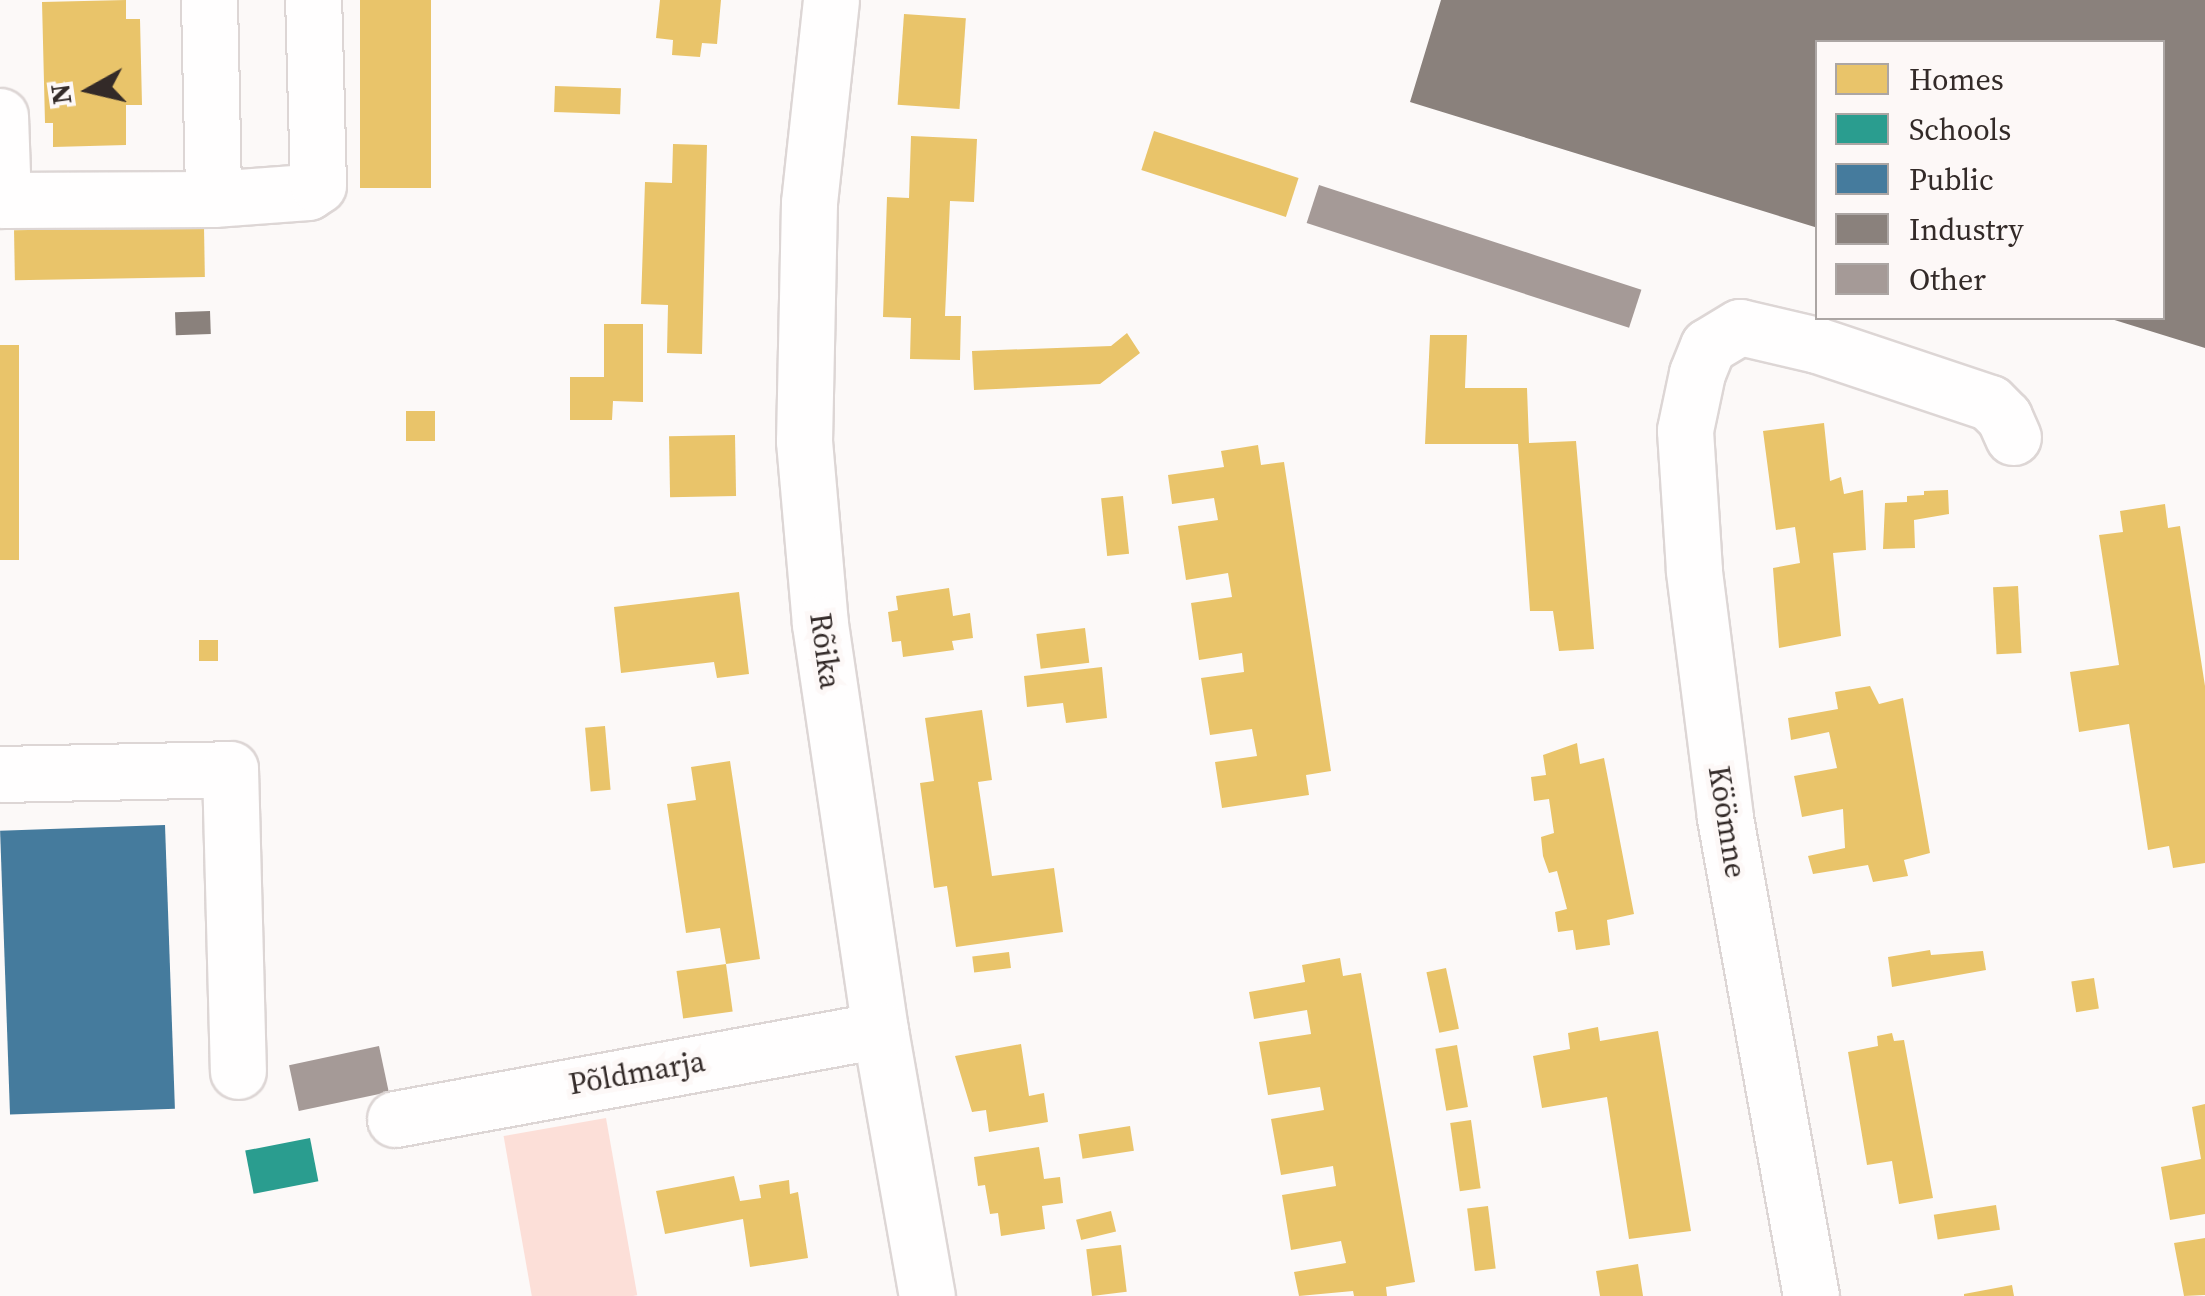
<!DOCTYPE html>
<meta charset="utf-8">
<style>
body{margin:0}
#map{position:relative;width:2205px;height:1296px;overflow:hidden;background:#fcf9f8;font-family:"Source Serif 4",serif}
div>[style]{position:absolute}
.green>*{inset:0;background:#fcdfd8;transform-origin:0 0}
.homes>*{inset:0;background:#e9c46a;transform-origin:0 0}
.schools>*{inset:0;background:#2a9d8f;transform-origin:0 0}
.public>*{inset:0;background:#457b9d;transform-origin:0 0}
.industry>*{inset:0;background:#8a817c;transform-origin:0 0}
.building>*{inset:0;background:#a59a97;transform-origin:0 0}
.roads{filter:drop-shadow(2px 0 #ddd6d5) drop-shadow(-2px 0 #ddd6d5) drop-shadow(0 2px #ddd6d5) drop-shadow(0 -2px #ddd6d5)}
.minor>*{height:55px;margin:-27.5px;padding:0 27.5px;transform-origin:27.5px;border-radius:27.5px;background:#fffefe}
span{translate:-50% -50%;white-space:nowrap;text-align:center;line-height:1.15;-webkit-text-stroke:10px #fdf8f7;paint-order:stroke}
.street-label{font-size:30px;color:#332a28}
.legend{position:absolute;left:1815px;top:40px;width:350px;height:280px;box-sizing:border-box;background:#fdf8f7;border:2px solid #aca6a4;margin:0;padding:12px 18px;list-style:none;font-size:30px;color:#332a28}
.legend li{display:flex;align-items:center;gap:20px;height:50px}
.legend b{width:50px;border:2px solid #aca6a4}
.north{position:absolute;left:40px;top:40px;width:100px;height:100px;-webkit-text-stroke:8px #fdf8f7;paint-order:stroke;rotate:262deg;font-size:28px;font-weight:700;line-height:40px;text-align:center;color:#332a28}
.north::after{content:'';display:block;margin:auto;width:35px;height:45px;background:#332a28;clip-path:polygon(50% 0,100% 100%,50% 72%,0 100%)}
</style>
<div id="map">
<div class="green">
<i style="left:606px;top:1118px;width:180px;height:104px;rotate:80deg"></i>
</div>
<div class="homes">
<i style="clip-path:polygon(126px 0,126px 19px,140px 19px,142px 105px,126px 105px,126px 145px,53px 147px,53px 123px,45px 123px,42px 2px)"></i>
<i style="left:360px;top:0;width:71px;height:188px"></i>
<i style="clip-path:polygon(660px 0,721px 0,717px 44px,702px 43px,700px 57px,672px 55px,673px 40px,656px 38px)"></i>
<i style="left:904px;top:14px;width:62px;height:91px;rotate:4deg"></i>
<i style="left:555px;top:86px;width:66px;height:26px;rotate:2deg"></i>
<i style="left:1154px;top:131px;width:152px;height:41px;rotate:18deg"></i>
<i style="clip-path:polygon(911px 136px,977px 139px,974px 202px,950px 201px,945px 316px,961px 316px,960px 360px,910px 359px,911px 318px,883px 317px,887px 197px,909px 198px)"></i>
<i style="clip-path:polygon(673px 144px,707px 145px,702px 354px,667px 353px,668px 305px,641px 304px,645px 182px,672px 183px)"></i>
<i style="left:204px;top:227px;width:50px;height:190px;rotate:89deg"></i>
<i style="clip-path:polygon(604px 324px,643px 324px,643px 402px,613px 401px,612px 420px,570px 420px,570px 377px,604px 377px)"></i>
<i style="clip-path:polygon(1127px 333px,1140px 353px,1100px 384px,974px 390px,972px 351px,1111px 346px)"></i>
<i style="clip-path:polygon(1430px 335px,1467px 335px,1465px 388px,1527px 388px,1529px 443px,1576px 441px,1594px 649px,1559px 651px,1553px 611px,1530px 611px,1518px 444px,1425px 444px)"></i>
<i style="left:19px;top:345px;width:215px;height:19px;rotate:90deg"></i>
<i style="left:406px;top:411px;width:29px;height:30px"></i>
<i style="clip-path:polygon(1824px 423px,1830px 481px,1841px 477px,1844px 494px,1863px 490px,1866px 550px,1833px 553px,1841px 636px,1779px 648px,1773px 568px,1800px 563px,1795px 527px,1776px 530px,1763px 431px)"></i>
<i style="left:735px;top:435px;width:61px;height:66px;rotate:89deg"></i>
<i style="clip-path:polygon(1258px 445px,1261px 465px,1284px 462px,1331px 771px,1306px 775px,1309px 795px,1222px 808px,1215px 762px,1257px 756px,1252px 729px,1210px 735px,1201px 678px,1244px 672px,1242px 653px,1199px 660px,1191px 603px,1232px 597px,1228px 573px,1186px 580px,1178px 526px,1218px 520px,1214px 498px,1172px 504px,1168px 475px,1224px 467px,1221px 451px)"></i>
<i style="clip-path:polygon(1948px 490px,1949px 514px,1914px 520px,1915px 548px,1883px 549px,1885px 503px,1907px 502px,1907px 496px,1924px 495px,1924px 491px)"></i>
<i style="left:1123px;top:496px;width:58px;height:22px;rotate:84deg"></i>
<i style="clip-path:polygon(2165px 504px,2168px 528px,2180px 526px,2205px 686px,2205px 863px,2173px 868px,2169px 846px,2148px 850px,2129px 724px,2079px 732px,2070px 672px,2119px 665px,2099px 535px,2123px 532px,2120px 511px)"></i>
<i style="left:2018px;top:586px;width:67px;height:25px;rotate:87deg"></i>
<i style="clip-path:polygon(949px 588px,953px 616px,970px 613px,973px 638px,952px 641px,954px 650px,903px 657px,901px 641px,892px 642px,888px 612px,898px 610px,896px 596px)"></i>
<i style="clip-path:polygon(739px 592px,749px 674px,717px 678px,714px 662px,621px 673px,614px 607px)"></i>
<i style="left:1085px;top:628px;width:35px;height:49px;rotate:83deg"></i>
<i style="left:199px;top:640px;width:19px;height:21px"></i>
<i style="clip-path:polygon(1102px 667px,1107px 718px,1066px 723px,1063px 703px,1027px 707px,1024px 676px)"></i>
<i style="clip-path:polygon(1870px 686px,1879px 704px,1903px 698px,1930px 853px,1904px 860px,1908px 876px,1873px 882px,1868px 865px,1813px 874px,1808px 856px,1845px 848px,1843px 809px,1802px 817px,1794px 776px,1837px 768px,1829px 732px,1791px 740px,1788px 718px,1838px 709px,1835px 692px)"></i>
<i style="clip-path:polygon(982px 710px,992px 780px,978px 782px,992px 876px,1054px 868px,1063px 932px,956px 947px,947px 886px,934px 888px,920px 783px,934px 781px,925px 718px)"></i>
<i style="left:605px;top:726px;width:64px;height:20px;rotate:85deg"></i>
<i style="clip-path:polygon(1577px 743px,1580px 764px,1604px 758px,1634px 914px,1607px 920px,1610px 945px,1576px 950px,1573px 930px,1558px 932px,1555px 912px,1567px 909px,1557px 871px,1549px 873px,1543px 856px,1541px 837px,1554px 833px,1549px 799px,1534px 801px,1531px 777px,1546px 775px,1543px 755px)"></i>
<i style="clip-path:polygon(730px 761px,760px 959px,726px 964px,720px 928px,686px 933px,667px 804px,696px 800px,691px 767px)"></i>
<i style="clip-path:polygon(1930px 950px,1931px 955px,1983px 951px,1986px 970px,1892px 987px,1888px 957px)"></i>
<i style="left:1009px;top:952px;width:16px;height:37px;rotate:83deg"></i>
<i style="clip-path:polygon(1340px 958px,1343px 976px,1361px 973px,1415px 1282px,1386px 1287px,1387px 1296px,1354px 1296px,1353px 1291px,1299px 1296px,1294px 1272px,1346px 1263px,1341px 1241px,1291px 1250px,1282px 1195px,1336px 1186px,1333px 1166px,1281px 1175px,1271px 1119px,1324px 1110px,1320px 1087px,1268px 1095px,1259px 1042px,1311px 1034px,1307px 1010px,1254px 1019px,1249px 992px,1305px 982px,1302px 965px)"></i>
<i style="left:726px;top:964px;width:48px;height:50px;rotate:82deg"></i>
<i style="left:1446px;top:968px;width:62px;height:20px;rotate:78deg"></i>
<i style="left:2094px;top:978px;width:31px;height:23px;rotate:81deg"></i>
<i style="clip-path:polygon(1598px 1027px,1600px 1041px,1658px 1031px,1691px 1231px,1629px 1239px,1607px 1097px,1542px 1108px,1533px 1056px,1570px 1049px,1568px 1033px)"></i>
<i style="clip-path:polygon(1892px 1033px,1894px 1041px,1904px 1040px,1933px 1198px,1899px 1204px,1892px 1161px,1867px 1165px,1848px 1052px,1878px 1046px,1877px 1036px)"></i>
<i style="clip-path:polygon(1021px 1044px,1029px 1096px,1044px 1093px,1048px 1122px,989px 1132px,986px 1110px,972px 1112px,955px 1056px)"></i>
<i style="left:1457px;top:1045px;width:63px;height:22px;rotate:80deg"></i>
<i style="clip-path:polygon(2205px 1104px,2205px 1214px,2170px 1220px,2161px 1167px,2201px 1159px,2192px 1107px)"></i>
<i style="left:1471px;top:1120px;width:69px;height:21px;rotate:82deg"></i>
<i style="left:1130px;top:1126px;width:25px;height:52px;rotate:81deg"></i>
<i style="clip-path:polygon(1039px 1147px,1044px 1179px,1060px 1177px,1063px 1203px,1042px 1206px,1045px 1229px,1001px 1236px,998px 1213px,990px 1214px,985px 1185px,978px 1186px,974px 1157px)"></i>
<i style="clip-path:polygon(734px 1176px,740px 1201px,761px 1198px,759px 1185px,789px 1180px,790px 1194px,798px 1192px,808px 1258px,750px 1267px,743px 1219px,665px 1234px,656px 1191px)"></i>
<i style="left:1996px;top:1205px;width:25px;height:63px;rotate:81deg"></i>
<i style="left:1488px;top:1206px;width:63px;height:21px;rotate:83deg"></i>
<i style="left:1111px;top:1211px;width:21px;height:36px;rotate:76deg"></i>
<i style="clip-path:polygon(2205px 1238px,2205px 1295px,2184px 1296px,2174px 1243px)"></i>
<i style="left:1121px;top:1245px;width:47px;height:35px;rotate:83deg"></i>
<i style="clip-path:polygon(1638px 1264px,1643px 1296px,1600px 1296px,1596px 1271px)"></i>
<i style="clip-path:polygon(2012px 1285px,2014px 1296px,1964px 1296px,1964px 1294px)"></i>
</div>
<div class="schools">
<i style="left:310px;top:1138px;width:44px;height:66px;rotate:79deg"></i>
</div>
<div class="public">
<i style="left:165px;top:825px;width:284px;height:165px;rotate:88deg"></i>
</div>
<div class="industry">
<i style="clip-path:polygon(1441px 0,2205px 0,2205px 348px,2108px 318px,2162px 318px,2162px 42px,1818px 42px,1818px 228px,1410px 102px)"></i>
<i style="left:210px;top:311px;width:23px;height:35px;rotate:88deg"></i>
</div>
<div class="building">
<i style="left:1319px;top:185px;width:339px;height:40px;rotate:18deg"></i>
<i style="left:379px;top:1046px;width:47px;height:92px;rotate:78deg"></i>
</div>
<div class="roads">
<div class="minor">
<i style="left:209px;top:0;width:199px;rotate:88.8deg"></i>
<i style="left:831px;top:0;width:204px;rotate:96.2deg"></i>
<i style="left:809px;top:203px;width:238px;rotate:91.2deg"></i>
<i style="left:804px;top:441px;width:184px;rotate:85deg"></i>
<i style="left:820px;top:624px;width:410px;rotate:81.6deg"></i>
<i style="left:880px;top:1030px;width:270px;rotate:80deg"></i>
<i style="left:0;top:116px;width:84px;rotate:88deg"></i>
<i style="left:3px;top:200px;width:210px;rotate:-0.3deg"></i>
<i style="left:213px;top:199px;width:95px;rotate:-4.2deg"></i>
<i style="left:308px;top:192px;width:12px;rotate:-35deg"></i>
<i style="left:318px;top:185px;width:185px;rotate:-91.5deg"></i>
<i style="left:0;top:774px;width:230px;rotate:-1.2deg"></i>
<i style="left:230px;top:769px;width:302px;rotate:88.5deg"></i>
<i style="left:395px;top:1119px;width:493px;rotate:-10.4deg"></i>
<i style="left:1811px;top:1296px;width:487px;rotate:-100.2deg"></i>
<i style="left:1725px;top:817px;width:249px;rotate:-97.2deg"></i>
<i style="left:1694px;top:570px;width:140px;rotate:-93.7deg"></i>
<i style="left:1685px;top:430px;width:58px;rotate:-78.1deg"></i>
<i style="left:1697px;top:373px;width:29px;rotate:-68deg"></i>
<i style="left:1708px;top:346px;width:37px;rotate:-31deg"></i>
<i style="left:1740px;top:327px;width:79px;rotate:13.2deg"></i>
<i style="left:1817px;top:345px;width:182px;rotate:18.5deg"></i>
<i style="left:1990px;top:403px;width:20px;rotate:45deg"></i>
<i style="left:2004px;top:417px;width:22px;rotate:66deg"></i>
</div>
</div>
<div class="street-label">
<span style="left:825px;top:651px;rotate:82deg">Rõika</span>
<span style="left:1727px;top:822px;rotate:81deg">Köömne</span>
<span style="left:637px;top:1073px;rotate:-10deg">Põldmarja</span>
</div>
<ul class="legend">
<li><b style="height:28px;background:#e9c46a"></b>Homes</li>
<li><b style="height:28px;background:#2a9d8f"></b>Schools</li>
<li><b style="height:28px;background:#457b9d"></b>Public</li>
<li><b style="height:28px;background:#8a817c"></b>Industry</li>
<li><b style="height:28px;background:#a59a97"></b>Other</li>
</ul>
<div class="north">N</div>
</div>
